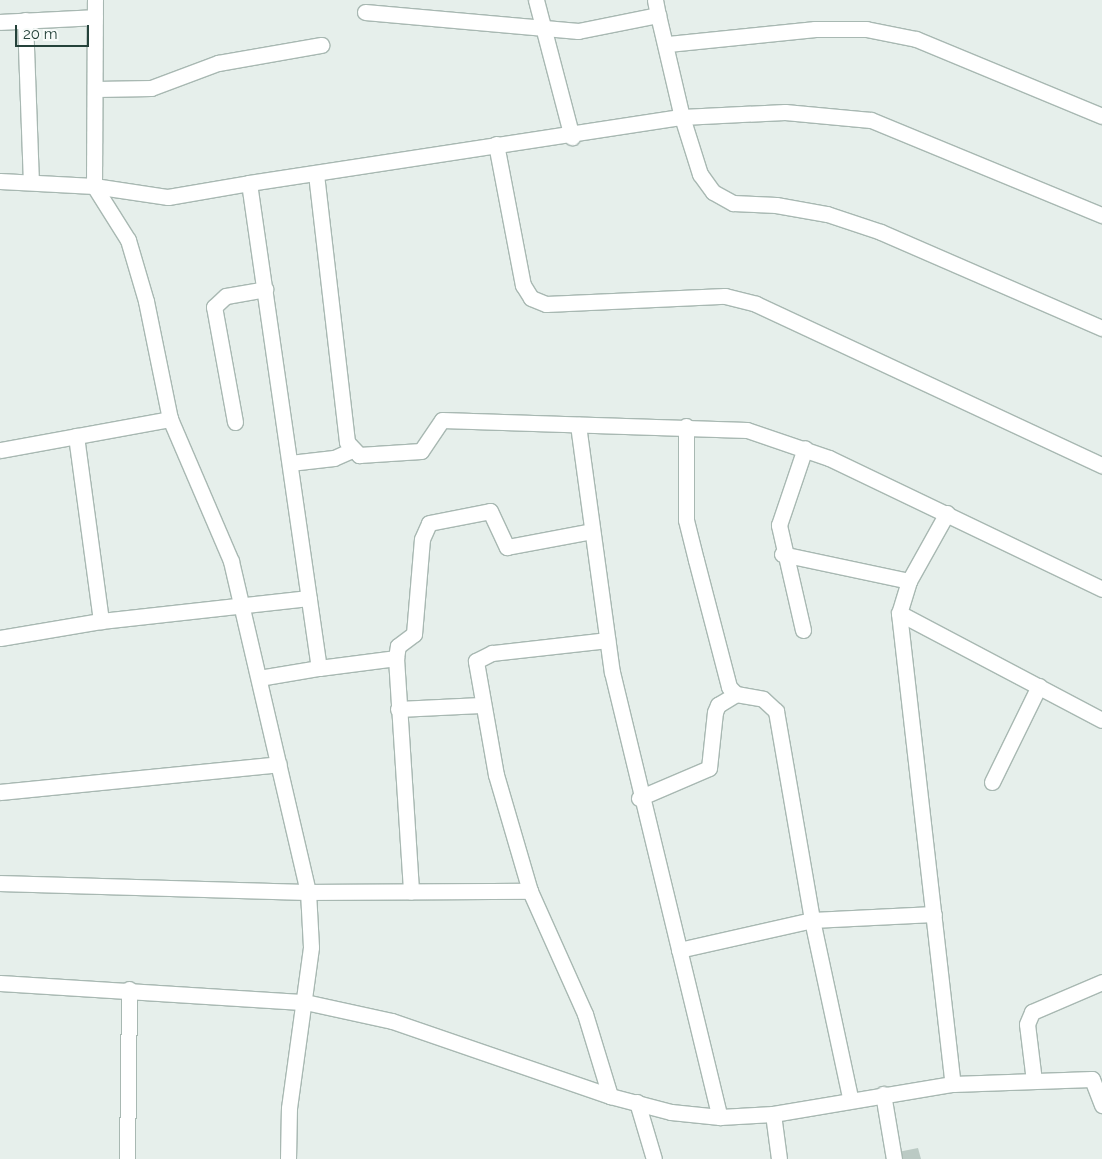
<!DOCTYPE html>
<style>
body{margin:0}
#map{position:relative;width:1102px;height:1159px;overflow:hidden;background:#e6efeb;font-family:Raleway,sans-serif}
div>[style]{position:absolute}
.building>*{inset:0;background:#bbcac4}
.roads{filter:drop-shadow(1px 0 #a8b8b2) drop-shadow(-1px 0 #a8b8b2) drop-shadow(0 1px #a8b8b2) drop-shadow(0 -1px #a8b8b2)}
.minor>*{height:15px;margin:-7.5px;padding:0 7.5px;transform-origin:7.5px;border-radius:7.5px;background:#fff}
span{translate:-50% -50%;white-space:nowrap;text-align:center;line-height:1.15;-webkit-text-stroke:4px #f7fbf9;paint-order:stroke}
.scale{position:absolute;left:15px;top:25px;width:74px;height:22px;box-sizing:border-box;border:2px solid #24423a;border-top:0;padding-left:6px;font-size:15px;line-height:18px;white-space:nowrap;color:#24423a;-webkit-text-stroke:4px #f7fbf9;paint-order:stroke}
</style>
<div id="map">
<div class="building">
<i style="clip-path:polygon(918px 1148px,921px 1159px,899px 1159px,898px 1152px)"></i>
</div>
<div class="roads">
<div class="minor">
<i style="left:536px;top:0;width:142px;rotate:75.3deg"></i>
<i style="left:655px;top:0;width:15px;rotate:79deg"></i>
<i style="left:365px;top:12px;width:214px;rotate:5.1deg"></i>
<i style="left:578px;top:31px;width:82px;rotate:-11.3deg"></i>
<i style="left:658px;top:15px;width:105px;rotate:76.8deg"></i>
<i style="left:682px;top:117px;width:60px;rotate:72.5deg"></i>
<i style="left:700px;top:174px;width:22px;rotate:54deg"></i>
<i style="left:713px;top:192px;width:23px;rotate:29deg"></i>
<i style="left:733px;top:203px;width:43px;rotate:2.7deg"></i>
<i style="left:776px;top:205px;width:52px;rotate:10deg"></i>
<i style="left:827px;top:214px;width:57px;rotate:18.4deg"></i>
<i style="left:881px;top:232px;width:241px;rotate:23.5deg"></i>
<i style="left:25px;top:20px;width:162px;rotate:87.9deg"></i>
<i style="left:0;top:22px;width:95px;rotate:-3deg"></i>
<i style="left:668px;top:44px;width:148px;rotate:-5.8deg"></i>
<i style="left:815px;top:29px;width:51px"></i>
<i style="left:866px;top:29px;width:51px;rotate:11.3deg"></i>
<i style="left:916px;top:39px;width:201px;rotate:22.5deg"></i>
<i style="left:96px;top:89px;width:55px;rotate:-1deg"></i>
<i style="left:151px;top:88px;width:72px;rotate:-20.5deg"></i>
<i style="left:218px;top:63px;width:105px;rotate:-9.9deg"></i>
<i style="left:496px;top:144px;width:144px;rotate:79.2deg"></i>
<i style="left:523px;top:285px;width:15px;rotate:58deg"></i>
<i style="left:531px;top:298px;width:16px;rotate:22deg"></i>
<i style="left:546px;top:304px;width:179px;rotate:-2.6deg"></i>
<i style="left:725px;top:296px;width:32px;rotate:14deg"></i>
<i style="left:756px;top:304px;width:382px;rotate:25deg"></i>
<i style="left:316px;top:174px;width:270px;rotate:83.4deg"></i>
<i style="left:347px;top:442px;width:18px;rotate:47deg"></i>
<i style="left:359px;top:455px;width:62px;rotate:-3.7deg"></i>
<i style="left:421px;top:451px;width:37px;rotate:-56deg"></i>
<i style="left:442px;top:420px;width:305px;rotate:1.9deg"></i>
<i style="left:747px;top:430px;width:87px;rotate:18.9deg"></i>
<i style="left:829px;top:458px;width:303px;rotate:25.6deg"></i>
<i style="left:0;top:181px;width:94px;rotate:3deg"></i>
<i style="left:94px;top:186px;width:75px;rotate:8.5deg"></i>
<i style="left:168px;top:197px;width:82px;rotate:-9.8deg"></i>
<i style="left:249px;top:183px;width:490px;rotate:81.8deg"></i>
<i style="left:319px;top:668px;width:78px;rotate:-7.4deg"></i>
<i style="left:396px;top:658px;width:234px;rotate:86.3deg"></i>
<i style="left:249px;top:183px;width:438px;rotate:-8.7deg"></i>
<i style="left:682px;top:117px;width:103px;rotate:-2.8deg"></i>
<i style="left:785px;top:112px;width:86px;rotate:5.3deg"></i>
<i style="left:871px;top:120px;width:250px;rotate:22.4deg"></i>
<i style="left:235px;top:422px;width:117px;rotate:-100.3deg"></i>
<i style="left:214px;top:307px;width:16px;rotate:-43deg"></i>
<i style="left:226px;top:296px;width:40px;rotate:-10deg"></i>
<i style="left:578px;top:425px;width:249px;rotate:82.2deg"></i>
<i style="left:612px;top:672px;width:458px;rotate:76.4deg"></i>
<i style="left:686px;top:426px;width:94px;rotate:90deg"></i>
<i style="left:686px;top:520px;width:41px;rotate:76deg"></i>
<i style="left:696px;top:560px;width:131px;rotate:75.4deg"></i>
<i style="left:729px;top:687px;width:10px;rotate:45deg"></i>
<i style="left:736px;top:694px;width:27px;rotate:10deg"></i>
<i style="left:763px;top:699px;width:18px;rotate:43deg"></i>
<i style="left:776px;top:711px;width:212px;rotate:80.2deg"></i>
<i style="left:812px;top:920px;width:182px;rotate:77.9deg"></i>
<i style="left:76px;top:436px;width:187px;rotate:82.3deg"></i>
<i style="left:0;top:450px;width:173px;rotate:-10.3deg"></i>
<i style="left:290px;top:463px;width:44px;rotate:-6.5deg"></i>
<i style="left:334px;top:458px;width:20px;rotate:-24deg"></i>
<i style="left:947px;top:513px;width:78px;rotate:119.2deg"></i>
<i style="left:909px;top:581px;width:34px;rotate:107deg"></i>
<i style="left:899px;top:613px;width:474px;rotate:83.5deg"></i>
<i style="left:782px;top:554px;width:130px;rotate:12deg"></i>
<i style="left:899px;top:613px;width:229px;rotate:27.8deg"></i>
<i style="left:803px;top:630px;width:108px;rotate:-102.9deg"></i>
<i style="left:779px;top:525px;width:81px;rotate:-71.3deg"></i>
<i style="left:0;top:638px;width:102px;rotate:-9.6deg"></i>
<i style="left:101px;top:621px;width:209px;rotate:-6.3deg"></i>
<i style="left:396px;top:658px;width:12px;rotate:-81deg"></i>
<i style="left:398px;top:646px;width:20px;rotate:-37deg"></i>
<i style="left:414px;top:634px;width:95px;rotate:-85.2deg"></i>
<i style="left:422px;top:539px;width:17px;rotate:-66deg"></i>
<i style="left:429px;top:523px;width:62px;rotate:-11.1deg"></i>
<i style="left:490px;top:511px;width:40px;rotate:65deg"></i>
<i style="left:507px;top:547px;width:86px;rotate:-10.7deg"></i>
<i style="left:259px;top:678px;width:61px;rotate:-9.5deg"></i>
<i style="left:398px;top:709px;width:83px;rotate:-2.8deg"></i>
<i style="left:992px;top:782px;width:107px;rotate:-63.9deg"></i>
<i style="left:0;top:792px;width:280px;rotate:-5.7deg"></i>
<i style="left:639px;top:798px;width:76px;rotate:-23.2deg"></i>
<i style="left:709px;top:768px;width:56px;rotate:-83.9deg"></i>
<i style="left:715px;top:712px;width:8px;rotate:-67deg"></i>
<i style="left:718px;top:705px;width:21px;rotate:-31deg"></i>
<i style="left:0;top:883px;width:308px;rotate:1.7deg"></i>
<i style="left:308px;top:892px;width:340px;rotate:-103.1deg"></i>
<i style="left:231px;top:561px;width:155px;rotate:-113.2deg"></i>
<i style="left:170px;top:419px;width:120px;rotate:-101.5deg"></i>
<i style="left:146px;top:301px;width:64px;rotate:-106.4deg"></i>
<i style="left:128px;top:240px;width:64px;rotate:-122.2deg"></i>
<i style="left:94px;top:186px;width:186px;rotate:-89.7deg"></i>
<i style="left:530px;top:891px;width:135px;rotate:65.9deg"></i>
<i style="left:585px;top:1014px;width:86px;rotate:73deg"></i>
<i style="left:679px;top:950px;width:136px;rotate:-12.7deg"></i>
<i style="left:812px;top:920px;width:122px;rotate:-2.8deg"></i>
<i style="left:0;top:983px;width:306px;rotate:3.6deg"></i>
<i style="left:305px;top:1002px;width:89px;rotate:12.3deg"></i>
<i style="left:392px;top:1021px;width:231px;rotate:19deg"></i>
<i style="left:610px;top:1096px;width:63px;rotate:14.7deg"></i>
<i style="left:671px;top:1112px;width:49px;rotate:5.8deg"></i>
<i style="left:720px;top:1117px;width:53px;rotate:-3.2deg"></i>
<i style="left:773px;top:1114px;width:182px;rotate:-9.5deg"></i>
<i style="left:953px;top:1084px;width:139px;rotate:-2.1deg"></i>
<i style="left:1092px;top:1079px;width:28px;rotate:69deg"></i>
<i style="left:1034px;top:1081px;width:57px;rotate:-97deg"></i>
<i style="left:1027px;top:1024px;width:13px;rotate:-67deg"></i>
<i style="left:1032px;top:1012px;width:76px;rotate:-23.2deg"></i>
<i style="left:883px;top:1094px;width:66px;rotate:80.4deg"></i>
<i style="left:637px;top:1102px;width:59px;rotate:73.4deg"></i>
<i style="left:773px;top:1114px;width:45px;rotate:82.4deg"></i>
<i style="left:127px;top:1159px;width:170px;rotate:-89.3deg"></i>
<i style="left:288px;top:1159px;width:51px;rotate:-88.9deg"></i>
<i style="left:289px;top:1108px;width:162px;rotate:-82.2deg"></i>
<i style="left:311px;top:947px;width:55px;rotate:-93.1deg"></i>
<i style="left:308px;top:892px;width:222px;rotate:-0.3deg"></i>
<i style="left:530px;top:891px;width:121px;rotate:-106.3deg"></i>
<i style="left:496px;top:775px;width:116px;rotate:-100deg"></i>
<i style="left:476px;top:661px;width:18px;rotate:-27deg"></i>
<i style="left:492px;top:653px;width:116px;rotate:-6.4deg"></i>
</div>
</div>
<div class="scale">20 m</div>
</div>
